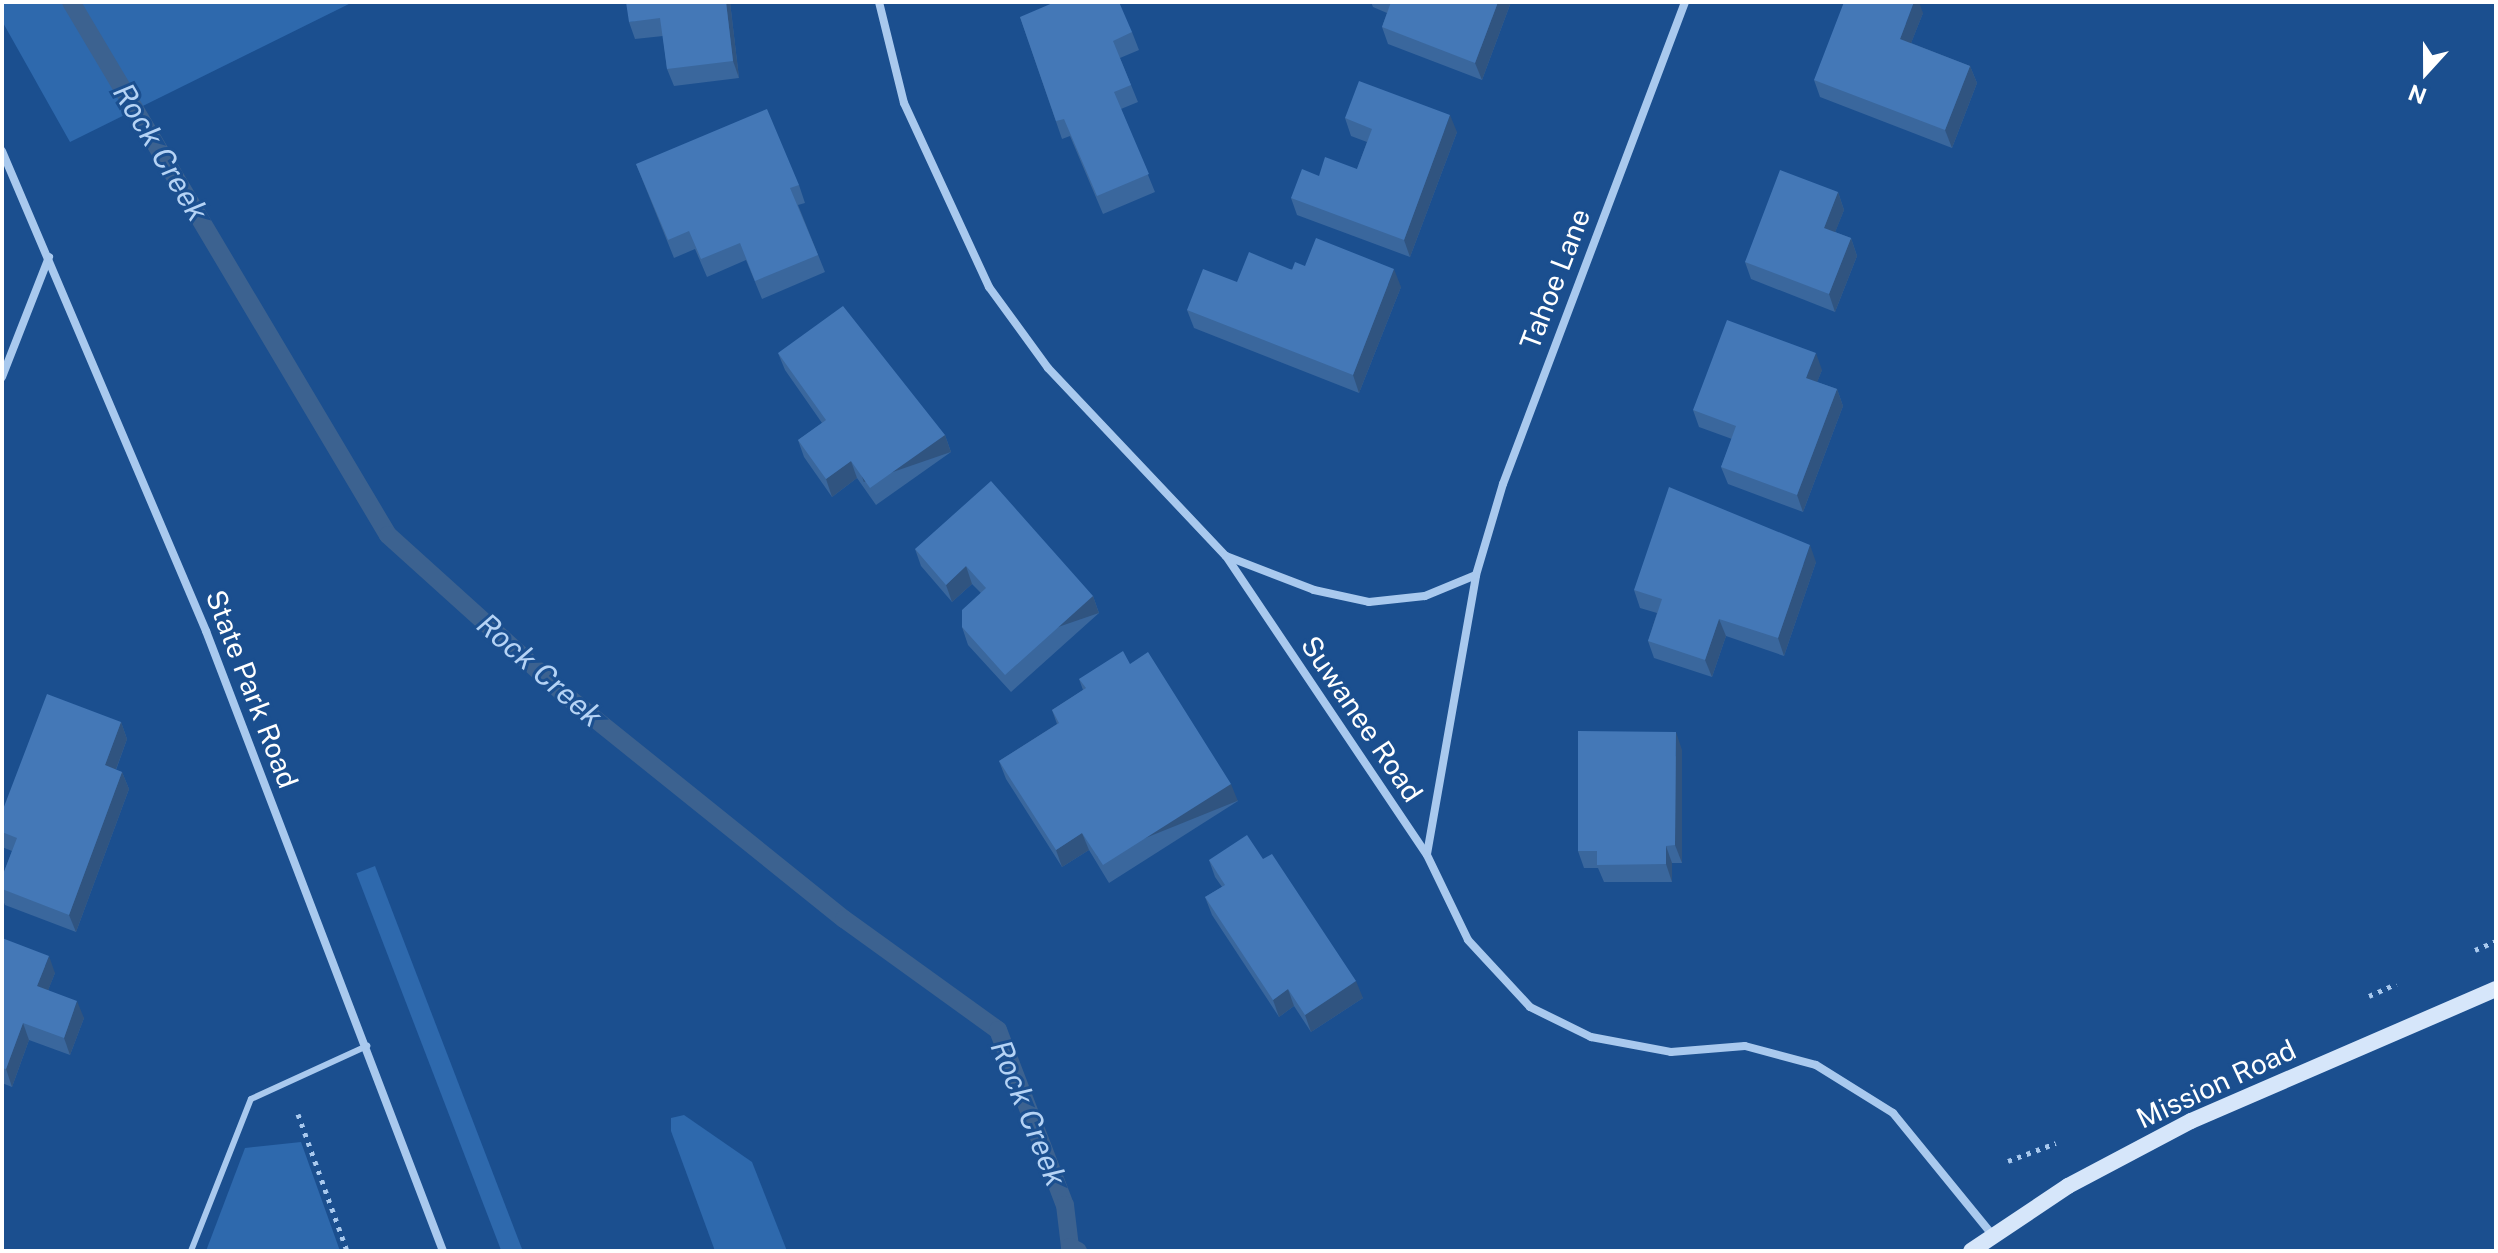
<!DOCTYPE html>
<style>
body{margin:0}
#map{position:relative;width:2498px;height:1253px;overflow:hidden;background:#1b4f8f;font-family:"Public Sans",sans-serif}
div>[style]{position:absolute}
.green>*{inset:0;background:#2e69ad;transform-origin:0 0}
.stream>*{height:18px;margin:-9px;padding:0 9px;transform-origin:9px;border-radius:9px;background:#3c6290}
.path>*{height:5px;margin-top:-2.5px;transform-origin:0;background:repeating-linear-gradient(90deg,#a9c9ee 0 4px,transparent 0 10px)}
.lane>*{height:6px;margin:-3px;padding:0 3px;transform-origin:3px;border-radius:3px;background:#a9c9ee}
.street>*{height:8px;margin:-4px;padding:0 4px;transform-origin:4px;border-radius:4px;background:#a9c9ee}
.secondary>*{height:16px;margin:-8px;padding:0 8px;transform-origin:8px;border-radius:8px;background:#d6e6fa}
.wall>*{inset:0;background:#3a679d}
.shaded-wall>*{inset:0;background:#305480;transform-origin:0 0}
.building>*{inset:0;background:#4478b7}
span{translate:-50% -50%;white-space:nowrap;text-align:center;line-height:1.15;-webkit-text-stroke:6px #1b4f8f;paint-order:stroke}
.street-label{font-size:28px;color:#fff}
.water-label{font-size:30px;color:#b5d3f5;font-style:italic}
.frame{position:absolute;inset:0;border:4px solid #fff;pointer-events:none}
.north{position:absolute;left:2386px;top:32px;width:80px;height:80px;-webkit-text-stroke:6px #1b4f8f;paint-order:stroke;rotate:201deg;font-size:22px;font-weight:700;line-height:32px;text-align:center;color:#fff}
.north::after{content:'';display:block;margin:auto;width:28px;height:36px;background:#fff;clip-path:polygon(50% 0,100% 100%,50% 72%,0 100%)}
</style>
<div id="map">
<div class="green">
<i style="clip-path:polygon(2px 2px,353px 2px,70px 142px,2px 21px)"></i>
<i style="left:375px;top:866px;width:411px;height:20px;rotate:69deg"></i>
<i style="clip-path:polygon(684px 1115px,752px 1162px,787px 1251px,715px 1251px,671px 1131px,671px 1118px)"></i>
<i style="clip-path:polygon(301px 1142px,340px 1251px,206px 1251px,245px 1148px)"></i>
</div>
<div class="stream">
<i style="left:71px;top:2px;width:620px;rotate:59.26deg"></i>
<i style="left:388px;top:535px;width:237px;rotate:42.1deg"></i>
<i style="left:564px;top:694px;width:359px;rotate:38.8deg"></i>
<i style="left:844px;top:919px;width:190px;rotate:35.8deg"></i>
<i style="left:998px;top:1030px;width:187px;rotate:69.1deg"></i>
<i style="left:1065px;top:1205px;width:42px;rotate:83.2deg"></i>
<i style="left:1070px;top:1247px;width:9px;rotate:27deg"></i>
</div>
<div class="path">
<i style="left:2475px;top:950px;width:23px;rotate:-23deg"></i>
<i style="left:2369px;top:996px;width:30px;rotate:-24deg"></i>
<i style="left:298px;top:1114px;width:145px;rotate:70.3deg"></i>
<i style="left:2008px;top:1161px;width:51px;rotate:-20.6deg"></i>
</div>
<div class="lane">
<i style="left:191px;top:1251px;width:163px;rotate:-68.5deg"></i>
<i style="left:251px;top:1099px;width:128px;rotate:-24.6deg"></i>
</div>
<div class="street">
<i style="left:879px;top:2px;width:104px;rotate:76.1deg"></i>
<i style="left:904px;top:103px;width:203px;rotate:65.2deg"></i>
<i style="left:989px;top:287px;width:100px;rotate:53.9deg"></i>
<i style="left:1048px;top:368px;width:259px;rotate:46.6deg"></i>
<i style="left:1226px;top:556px;width:360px;rotate:56.1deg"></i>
<i style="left:1427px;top:855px;width:94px;rotate:64.2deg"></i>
<i style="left:1468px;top:940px;width:91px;rotate:47.2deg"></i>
<i style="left:1530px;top:1007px;width:68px;rotate:26.2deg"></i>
<i style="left:1591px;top:1037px;width:81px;rotate:10.6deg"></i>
<i style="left:1671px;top:1052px;width:74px;rotate:-4.6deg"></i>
<i style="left:1745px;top:1046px;width:73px;rotate:15deg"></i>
<i style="left:1816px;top:1065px;width:91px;rotate:31.9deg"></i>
<i style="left:1893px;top:1113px;width:155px;rotate:50.8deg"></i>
<i style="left:2px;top:151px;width:522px;rotate:66.97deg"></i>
<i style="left:206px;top:631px;width:664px;rotate:69.08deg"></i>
<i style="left:2px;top:377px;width:129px;rotate:-68.6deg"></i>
<i style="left:1226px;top:556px;width:94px;rotate:21.1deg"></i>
<i style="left:1314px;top:590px;width:56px;rotate:12.3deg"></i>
<i style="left:1369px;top:602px;width:56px;rotate:-6.1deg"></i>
<i style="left:1425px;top:596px;width:55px;rotate:-22.4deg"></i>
<i style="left:1427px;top:854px;width:283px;rotate:-80deg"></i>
<i style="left:1476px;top:575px;width:95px;rotate:-73.5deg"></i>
<i style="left:1503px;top:484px;width:515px;rotate:-69.31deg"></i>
</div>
<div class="secondary">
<i style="left:1971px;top:1251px;width:117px;rotate:-33.8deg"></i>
<i style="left:2068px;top:1186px;width:139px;rotate:-27.9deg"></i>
<i style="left:2191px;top:1121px;width:332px;rotate:-23.4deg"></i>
</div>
<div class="wall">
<i style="clip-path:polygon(730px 2px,739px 78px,674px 86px,667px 69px,663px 36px,635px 39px,629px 22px)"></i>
<i style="clip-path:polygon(1371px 2px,1511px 2px,1482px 80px,1388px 44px,1382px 27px,1387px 13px,1373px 7px)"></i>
<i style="clip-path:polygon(1923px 13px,1911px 43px,1970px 66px,1977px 83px,1952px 148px,1820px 97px,1814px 80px)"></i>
<i style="clip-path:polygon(1020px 17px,1132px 32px,1139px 50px,1120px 58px,1138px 102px,1121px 109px,1155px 192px,1103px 214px,1070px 136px,1062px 139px)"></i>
<i style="clip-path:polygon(1345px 118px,1457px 132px,1410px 257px,1297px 215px,1291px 198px,1319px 176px,1357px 169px,1367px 142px,1351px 136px)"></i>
<i style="clip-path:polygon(636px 164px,799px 185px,805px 203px,798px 205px,825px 272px,762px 299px,746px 260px,707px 277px,695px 249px,674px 258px)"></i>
<i style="clip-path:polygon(1838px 192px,1844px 210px,1835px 232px,1851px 238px,1857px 256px,1835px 312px,1751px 279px,1745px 262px)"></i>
<i style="clip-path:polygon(1305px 266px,1401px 287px,1359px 393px,1194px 328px,1187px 310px,1237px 282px)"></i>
<i style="clip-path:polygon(778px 353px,945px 435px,951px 452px,876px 505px,857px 478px,832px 497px,804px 457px,798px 440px,822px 423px,785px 370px)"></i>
<i style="clip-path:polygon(1822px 370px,1817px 382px,1837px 389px,1843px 406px,1803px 512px,1728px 484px,1721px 467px,1732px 439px,1699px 427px,1693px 410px)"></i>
<i style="clip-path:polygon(915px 549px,1093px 596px,1099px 613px,1011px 692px,968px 645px,962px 627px,981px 593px,972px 584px,952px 602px,921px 566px)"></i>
<i style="clip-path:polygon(1816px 562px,1784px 656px,1726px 636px,1712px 677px,1654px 658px,1648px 641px,1657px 613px,1640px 608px,1634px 590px)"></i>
<i style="clip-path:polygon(1130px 664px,1238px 801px,1109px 883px,1089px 850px,1062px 867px,1006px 779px,999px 761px,1057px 724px,1052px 710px,1083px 690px,1079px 679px)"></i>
<i style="clip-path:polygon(121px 722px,127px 739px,116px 770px,122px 772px,129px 789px,76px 932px,5px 905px,2px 898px,2px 877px,12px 851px,2px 847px,2px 812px)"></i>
<i style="clip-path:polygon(1682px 750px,1682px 863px,1672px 863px,1672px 882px,1604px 882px,1598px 868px,1584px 868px,1578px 851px)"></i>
<i style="clip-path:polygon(1263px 859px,1363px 998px,1311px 1032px,1294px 1006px,1279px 1017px,1212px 915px,1205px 897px,1222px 887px,1215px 877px,1209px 860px)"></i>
<i style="clip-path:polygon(2px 938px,55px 973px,48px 990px,84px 1018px,70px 1055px,29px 1040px,12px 1087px,2px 1083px)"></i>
</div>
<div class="shaded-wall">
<i style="clip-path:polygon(726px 2px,730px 2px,739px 78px,733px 61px)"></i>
<i style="clip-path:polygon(1498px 2px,1511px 2px,1482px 80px,1475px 63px)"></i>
<i style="clip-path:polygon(1914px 2px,1919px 2px,1923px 13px,1906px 56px,1900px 39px)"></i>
<i style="clip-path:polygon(1970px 66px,1977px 83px,1952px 148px,1945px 130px)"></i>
<i style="clip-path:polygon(1450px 115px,1457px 132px,1410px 257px,1404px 240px)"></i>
<i style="clip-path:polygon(1838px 192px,1844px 210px,1830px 245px,1824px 228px)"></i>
<i style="clip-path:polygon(1851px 238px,1857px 256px,1835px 312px,1829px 294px)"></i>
<i style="clip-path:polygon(1394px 269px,1401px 287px,1359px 393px,1353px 375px)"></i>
<i style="clip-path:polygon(1816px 353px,1822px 370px,1812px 395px,1806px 378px)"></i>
<i style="clip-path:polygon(1837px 389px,1843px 406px,1803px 512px,1797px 495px)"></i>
<i style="left:945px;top:435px;width:18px;height:92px;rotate:71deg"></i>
<i style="clip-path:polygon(851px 461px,857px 478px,832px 497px,826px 479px)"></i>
<i style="clip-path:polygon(1810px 545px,1816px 562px,1784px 656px,1778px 638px)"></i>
<i style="clip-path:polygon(966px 566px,972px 584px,952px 602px,946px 585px)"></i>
<i style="left:1093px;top:596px;width:18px;height:118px;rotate:71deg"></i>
<i style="clip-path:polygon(1719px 619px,1726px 636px,1712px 677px,1705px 660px)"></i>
<i style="clip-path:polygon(121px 722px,127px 739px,111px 783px,105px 765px)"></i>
<i style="clip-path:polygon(1676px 732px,1682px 750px,1682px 863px,1675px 845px)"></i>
<i style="clip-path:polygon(122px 772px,129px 789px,76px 932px,69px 915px)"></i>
<i style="left:1231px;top:784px;width:18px;height:151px;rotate:68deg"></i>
<i style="clip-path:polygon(1082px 833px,1089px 850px,1062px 867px,1056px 850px)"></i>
<i style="clip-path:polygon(1666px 846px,1672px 863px,1672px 882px,1666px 864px)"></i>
<i style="clip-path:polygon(49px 956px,55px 973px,43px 1003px,37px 986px)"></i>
<i style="clip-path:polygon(1356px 981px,1363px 998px,1311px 1032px,1305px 1015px)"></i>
<i style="clip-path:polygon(1288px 989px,1294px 1006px,1279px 1017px,1273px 1000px)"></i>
<i style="clip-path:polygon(77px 1001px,84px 1018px,70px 1055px,64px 1038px)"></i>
<i style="clip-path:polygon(23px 1023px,29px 1040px,12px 1087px,6px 1069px)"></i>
</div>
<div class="building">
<i style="clip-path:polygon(626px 2px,726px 2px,733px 61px,667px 69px,660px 18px,629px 22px)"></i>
<i style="clip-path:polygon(1055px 2px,1087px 2px,1087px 3px,1119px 2px,1132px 32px,1113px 41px,1131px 85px,1114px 92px,1149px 174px,1097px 196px,1064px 119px,1056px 121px,1020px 17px)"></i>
<i style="clip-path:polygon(1391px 2px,1498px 2px,1475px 63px,1382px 27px)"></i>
<i style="clip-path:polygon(1844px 2px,1914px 2px,1900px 39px,1970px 66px,1945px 130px,1814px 80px)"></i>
<i style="clip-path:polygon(1359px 81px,1450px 115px,1404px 240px,1291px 198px,1302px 169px,1319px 176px,1325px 157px,1357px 169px,1372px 129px,1345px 118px)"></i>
<i style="clip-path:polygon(767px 109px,799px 185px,790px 188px,818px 255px,755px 281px,740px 243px,701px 259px,689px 231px,668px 240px,636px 164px)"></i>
<i style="clip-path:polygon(1780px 170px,1838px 192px,1824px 228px,1851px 238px,1829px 294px,1745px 262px)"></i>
<i style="clip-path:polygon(1316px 238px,1394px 269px,1353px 375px,1187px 310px,1203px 269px,1237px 282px,1249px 252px,1292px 270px,1295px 262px,1305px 266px)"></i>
<i style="clip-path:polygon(843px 306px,945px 435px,870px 488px,851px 461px,826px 479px,798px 440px,826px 420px,778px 353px)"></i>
<i style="clip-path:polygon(1727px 320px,1816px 353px,1806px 378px,1837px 389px,1797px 495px,1721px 467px,1736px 426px,1693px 410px)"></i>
<i style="clip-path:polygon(991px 481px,1093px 596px,1005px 675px,962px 627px,962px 610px,986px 588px,966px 566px,946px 585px,915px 549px)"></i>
<i style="clip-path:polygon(1669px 487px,1810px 545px,1778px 638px,1719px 619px,1705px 660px,1648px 641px,1662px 599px,1634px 590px)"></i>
<i style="clip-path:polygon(1123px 651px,1130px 664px,1148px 652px,1231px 784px,1103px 865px,1082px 833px,1056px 850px,999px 761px,1059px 723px,1052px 710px,1086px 688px,1079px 679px)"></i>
<i style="clip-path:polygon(47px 694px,121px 722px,105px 765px,122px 772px,69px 915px,2px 889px,2px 877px,17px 838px,2px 832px,2px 812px)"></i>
<i style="clip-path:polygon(1578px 731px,1676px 732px,1675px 845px,1666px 846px,1666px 864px,1597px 865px,1597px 851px,1578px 851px)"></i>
<i style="clip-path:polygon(1247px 835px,1263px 859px,1272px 854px,1356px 981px,1305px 1015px,1288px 989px,1273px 1000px,1205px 897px,1225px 885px,1209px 860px)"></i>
<i style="clip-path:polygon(2px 938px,49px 956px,37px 986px,77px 1001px,64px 1038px,23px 1023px,6px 1069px,2px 1068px)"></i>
</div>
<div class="street-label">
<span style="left:1555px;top:279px;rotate:-69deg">Tahoe Lane</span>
<span style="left:252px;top:689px;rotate:69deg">State Park Road</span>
<span style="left:1362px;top:719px;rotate:56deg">Suwanee Road</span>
<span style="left:2216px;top:1084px;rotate:-25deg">Mission Road</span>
</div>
<div class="water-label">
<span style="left:161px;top:152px;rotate:59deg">Rock Creek</span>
<span style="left:540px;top:670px;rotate:41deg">Rock Creek</span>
<span style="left:1029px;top:1113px;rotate:68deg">Rock Creek</span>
</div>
<div class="frame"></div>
<div class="north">N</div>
</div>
